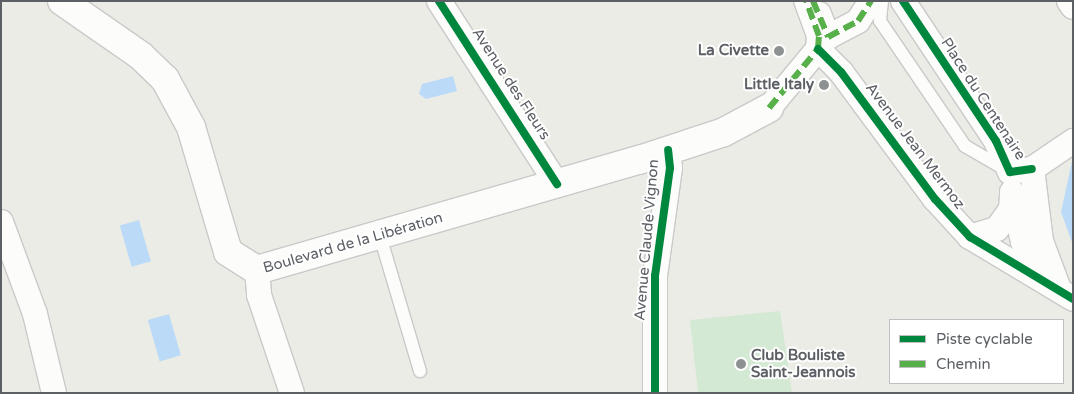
<!DOCTYPE html>
<meta charset="utf-8">
<style>
body{margin:0}
#map{position:relative;width:1074px;height:394px;overflow:hidden;background:#ecece7;font-family:"Varela Round",sans-serif}
div>[style]{position:absolute}
.green>*{inset:0;background:#d4e9d3}
.water>*{inset:0;background:#badaf7;transform-origin:0 0}
.roads{filter:drop-shadow(1px 0 #c9c9c9) drop-shadow(-1px 0 #c9c9c9) drop-shadow(0 1px #c9c9c9) drop-shadow(0 -1px #c9c9c9)}
.lane>*{height:12px;margin:-6px;padding:0 6px;transform-origin:6px;border-radius:6px;background:#fcfcfb}
.street>*{height:24px;margin:-12px;padding:0 12px;transform-origin:12px;border-radius:12px;background:#fcfcfb}
.secondary>*{height:28px;margin:-14px;padding:0 14px;transform-origin:14px;border-radius:14px;background:#fcfcfb}
.quiet>*{height:6px;margin-top:-3px;transform-origin:0;background:repeating-linear-gradient(90deg,#58b04a 0 12px,transparent 0 18px)}
.cycleway>*{height:8px;margin:-4px;padding:0 4px;transform-origin:4px;border-radius:4px;background:#00873e}
.dots>*{width:14px;height:14px;translate:-50% -50%;box-sizing:border-box;border:2px solid #fff;border-radius:50%}
span{translate:-50% -50%;white-space:nowrap;text-align:center;line-height:1.15;-webkit-text-stroke:4px #fff;paint-order:stroke}
.poi-label{font-size:15px;color:#5c6065;font-weight:700}
.right{translate:-100% -50%;text-align:right}
.left{translate:0 -50%;text-align:left}
.street-label{font-size:15px;color:#5c6065}
.frame{position:absolute;inset:0;border:2px solid #5c6065;pointer-events:none}
.legend{position:absolute;left:889px;top:319px;width:175px;height:65px;box-sizing:border-box;background:#fff;border:1px solid #bebfc1;margin:0;padding:6px 9px;list-style:none;font-size:15px;color:#5c6065}
.legend li{display:flex;align-items:center;gap:10px;height:25px}
.legend b{width:25px;border:1px solid #bebfc1}
</style>
<div id="map">
<div class="green">
<i style="clip-path:polygon(780px 311px,792px 393px,698px 393px,690px 320px)"></i>
</div>
<div class="water">
<i style="clip-path:polygon(453px 76px,457px 91px,426px 99px,419px 94px,422px 84px)"></i>
<i style="clip-path:polygon(1073px 157px,1073px 245px,1061px 212px)"></i>
<i style="left:139px;top:220px;width:43px;height:20px;rotate:74deg"></i>
<i style="left:169px;top:314px;width:43px;height:22px;rotate:74deg"></i>
</div>
<div class="roads">
<div class="lane">
<i style="left:882px;top:1px;width:20px;rotate:96deg"></i>
<i style="left:880px;top:21px;width:151px;rotate:55.8deg"></i>
<i style="left:965px;top:146px;width:50px;rotate:30.2deg"></i>
<i style="left:380px;top:236px;width:141px;rotate:73.5deg"></i>
</div>
<div class="street">
<i style="left:439px;top:1px;width:218px;rotate:57.2deg"></i>
<i style="left:903px;top:1px;width:168px;rotate:56.4deg"></i>
<i style="left:996px;top:141px;width:34px;rotate:66deg"></i>
<i style="left:1010px;top:172px;width:22px;rotate:-8deg"></i>
<i style="left:1069px;top:1px;width:7px;rotate:56deg"></i>
<i style="left:819px;top:14px;width:25px;rotate:69deg"></i>
<i style="left:828px;top:37px;width:34px;rotate:-28deg"></i>
<i style="left:858px;top:21px;width:24px;rotate:-57deg"></i>
<i style="left:818px;top:49px;width:33px;rotate:45deg"></i>
<i style="left:841px;top:72px;width:158px;rotate:53.5deg"></i>
<i style="left:935px;top:199px;width:52px;rotate:47.4deg"></i>
<i style="left:970px;top:237px;width:120px;rotate:31deg"></i>
<i style="left:769px;top:108px;width:77px;rotate:-50.3deg"></i>
<i style="left:818px;top:49px;width:13px;rotate:-86deg"></i>
<i style="left:819px;top:36px;width:37px;rotate:-110deg"></i>
<i style="left:1012px;top:192px;width:51px;rotate:77.6deg"></i>
<i style="left:1023px;top:242px;width:37px;rotate:54deg"></i>
<i style="left:1px;top:222px;width:98px;rotate:69.7deg"></i>
<i style="left:35px;top:314px;width:81px;rotate:76.5deg"></i>
<i style="left:970px;top:237px;width:28px;rotate:-17deg"></i>
<i style="left:997px;top:229px;width:24px;rotate:-55deg"></i>
<i style="left:1011px;top:209px;width:14px;rotate:-86deg"></i>
<i style="left:257px;top:270px;width:25px;rotate:85deg"></i>
<i style="left:259px;top:295px;width:103px;rotate:71.4deg"></i>
<i style="left:1059px;top:289px;width:51px;rotate:-110.6deg"></i>
<i style="left:1041px;top:241px;width:73px;rotate:-97.1deg"></i>
<i style="left:1032px;top:169px;width:50px;rotate:-34.3deg"></i>
<i style="left:655px;top:393px;width:117px;rotate:-90deg"></i>
<i style="left:655px;top:276px;width:109px;rotate:-82.1deg"></i>
<i style="left:670px;top:168px;width:18px;rotate:-96deg"></i>
</div>
<div class="secondary">
<i style="left:62px;top:1px;width:96px;rotate:34.8deg"></i>
<i style="left:141px;top:56px;width:33px;rotate:44deg"></i>
<i style="left:165px;top:79px;width:55px;rotate:61.6deg"></i>
<i style="left:191px;top:127px;width:130px;rotate:73.5deg"></i>
<i style="left:228px;top:252px;width:34px;rotate:32deg"></i>
<i style="left:257px;top:270px;width:398px;rotate:-16.1deg"></i>
<i style="left:639px;top:160px;width:89px;rotate:-18.2deg"></i>
<i style="left:724px;top:132px;width:51px;rotate:-28.1deg"></i>
</div>
</div>
<div class="quiet">
<i style="left:813px;top:1px;width:39px;rotate:67deg"></i>
<i style="left:828px;top:37px;width:34px;rotate:-28deg"></i>
<i style="left:858px;top:21px;width:24px;rotate:-57deg"></i>
<i style="left:769px;top:108px;width:77px;rotate:-50.3deg"></i>
<i style="left:818px;top:49px;width:13px;rotate:-86deg"></i>
<i style="left:819px;top:36px;width:37px;rotate:-110deg"></i>
</div>
<div class="cycleway">
<i style="left:439px;top:1px;width:218px;rotate:57.2deg"></i>
<i style="left:903px;top:1px;width:168px;rotate:56.4deg"></i>
<i style="left:996px;top:141px;width:34px;rotate:66deg"></i>
<i style="left:1010px;top:172px;width:22px;rotate:-8deg"></i>
<i style="left:818px;top:49px;width:33px;rotate:45deg"></i>
<i style="left:841px;top:72px;width:158px;rotate:53.5deg"></i>
<i style="left:935px;top:199px;width:52px;rotate:47.4deg"></i>
<i style="left:970px;top:237px;width:120px;rotate:31deg"></i>
<i style="left:655px;top:393px;width:117px;rotate:-90deg"></i>
<i style="left:655px;top:276px;width:109px;rotate:-82.1deg"></i>
<i style="left:670px;top:168px;width:18px;rotate:-96deg"></i>
</div>
<div class="dots">
<i style="left:779px;top:51px;background:#8e9192"></i>
<i style="left:824px;top:85px;background:#8e9192"></i>
<i style="left:741px;top:364px;background:#8e9192"></i>
</div>
<div class="poi-label">
<span class="right" style="left:769px;top:51px">La Civette</span>
<span class="right" style="left:814px;top:85px">Little Italy</span>
<span class="left" style="left:751px;top:364px">Club Bouliste<br>Saint-Jeannois</span>
</div>
<div class="street-label">
<span style="left:511px;top:84px;rotate:57deg">Avenue des Fleurs</span>
<span style="left:983px;top:99px;rotate:57deg">Place du Centenaire</span>
<span style="left:915px;top:146px;rotate:53deg">Avenue Jean Mermoz</span>
<span style="left:647px;top:240px;rotate:-85deg">Avenue Claude Vignon</span>
<span style="left:353px;top:243px;rotate:-16deg">Boulevard de la Libération</span>
</div>
<div class="frame"></div>
<ul class="legend">
<li><b style="height:6px;background:#00873e"></b>Piste cyclable</li>
<li><b style="height:6px;background:#58b04a"></b>Chemin</li>
</ul>
</div>
